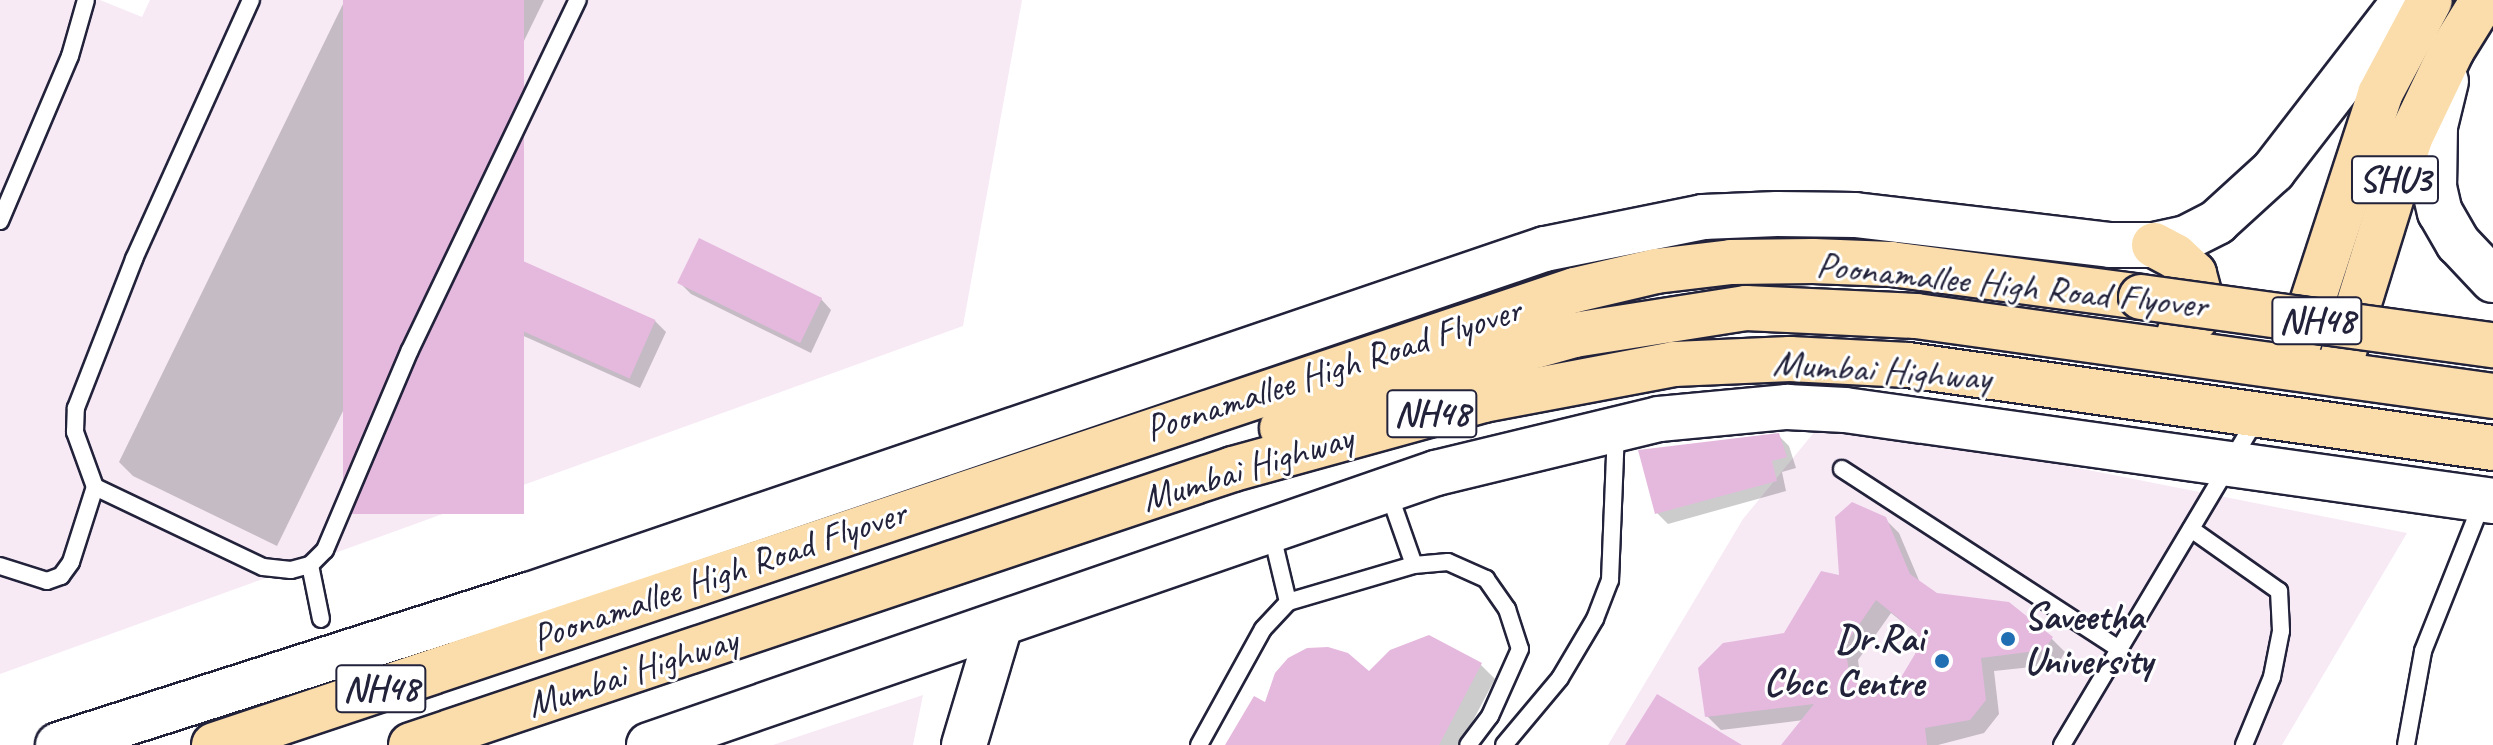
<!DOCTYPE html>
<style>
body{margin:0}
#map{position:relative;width:2493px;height:745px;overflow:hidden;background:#fff;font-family:Caveat,sans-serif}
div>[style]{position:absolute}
.built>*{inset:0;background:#f7eaf5}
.shadow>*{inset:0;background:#0003}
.building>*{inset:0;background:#e5b9de;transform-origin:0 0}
.roads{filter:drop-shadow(2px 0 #22223b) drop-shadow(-2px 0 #22223b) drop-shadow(0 2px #22223b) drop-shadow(0 -2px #22223b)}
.lane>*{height:16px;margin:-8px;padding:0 8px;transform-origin:8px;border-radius:8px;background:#fff}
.secondary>*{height:44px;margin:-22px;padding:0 22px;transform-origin:22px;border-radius:22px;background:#fff}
.primary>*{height:44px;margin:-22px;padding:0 22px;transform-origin:22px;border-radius:22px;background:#fbddab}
.highway>*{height:44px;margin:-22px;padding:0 22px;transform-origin:22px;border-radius:22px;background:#fbddab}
.bridges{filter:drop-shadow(2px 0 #22223b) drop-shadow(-2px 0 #22223b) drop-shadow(0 2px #22223b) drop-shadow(0 -2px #22223b)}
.highway-bridge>*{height:44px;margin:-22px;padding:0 22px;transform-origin:22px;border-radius:22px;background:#fbddab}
.dots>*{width:22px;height:22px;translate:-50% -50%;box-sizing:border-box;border:4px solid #fff;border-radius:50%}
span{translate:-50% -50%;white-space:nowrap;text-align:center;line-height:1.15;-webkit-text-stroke:6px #fff;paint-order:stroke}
.shield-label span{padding:2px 6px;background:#fff;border:2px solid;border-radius:6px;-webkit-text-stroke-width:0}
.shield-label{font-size:36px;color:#22223b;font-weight:700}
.street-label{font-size:38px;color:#22223b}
.poi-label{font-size:38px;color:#22223b;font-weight:700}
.left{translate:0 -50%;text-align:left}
.right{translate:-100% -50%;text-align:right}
</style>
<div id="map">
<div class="built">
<i style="clip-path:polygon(0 0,100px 0,142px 17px,150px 0,1022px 0,963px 326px,0 674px)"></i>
<i style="clip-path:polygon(1830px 413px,2053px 463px,2407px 533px,2282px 745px,1608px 745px,1743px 519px)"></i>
<i style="clip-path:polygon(923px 695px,913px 745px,773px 745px)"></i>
</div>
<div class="shadow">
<i style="clip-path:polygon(345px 0,544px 0,277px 546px,133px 476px,119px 462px)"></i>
<i style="clip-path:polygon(680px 283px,821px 299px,831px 310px,811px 353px,691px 294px)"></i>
<i style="clip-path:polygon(491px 315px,655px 321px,666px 332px,640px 388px,501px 326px)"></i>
<i style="clip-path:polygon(1778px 435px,1789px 446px,1796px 468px,1782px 472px,1786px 491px,1668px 524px,1657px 513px)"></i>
<i style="clip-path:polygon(evenodd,1885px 519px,1899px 533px,1921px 585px,1936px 595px,2051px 638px,2065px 652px,2058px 664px,1994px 671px,1999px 714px,1984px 733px,1938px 745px,1784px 745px,1804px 720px,1721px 730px,1707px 716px,1841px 577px,1885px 519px,1891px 613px,1919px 635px,1917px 654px,1899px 685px,1876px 691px,1861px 682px,1858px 660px,1891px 613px)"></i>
<i style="clip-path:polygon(1481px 665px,1495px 679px,1460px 745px,1228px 745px,1266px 705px,1369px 674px)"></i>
</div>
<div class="building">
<i style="left:343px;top:0;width:181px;height:514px"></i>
<i style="left:699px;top:238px;width:137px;height:50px;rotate:26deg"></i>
<i style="left:514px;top:257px;width:155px;height:64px;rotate:24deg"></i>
<i style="clip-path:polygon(1779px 433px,1787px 457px,1772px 461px,1777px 481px,1655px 514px,1638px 450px)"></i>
<i style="clip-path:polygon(evenodd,1852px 502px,1886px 517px,1910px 574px,1937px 593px,2009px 602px,2053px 637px,2044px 650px,1981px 658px,1986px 700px,1970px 720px,1925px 728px,1927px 745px,1781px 745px,1814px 704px,1705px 717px,1698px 668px,1723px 643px,1784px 633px,1821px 571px,1839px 575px,1835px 517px,1852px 502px,1876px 600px,1917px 633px,1915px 654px,1897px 684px,1877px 689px,1849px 672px,1845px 645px,1876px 600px)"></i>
<i style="clip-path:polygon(1429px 635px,1482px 663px,1439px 745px,1225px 745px,1254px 696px,1265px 702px,1275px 673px,1288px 658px,1307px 648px,1328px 647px,1348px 653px,1369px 671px,1390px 650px)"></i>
<i style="clip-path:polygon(1657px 694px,1742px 745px,1625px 745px)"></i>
</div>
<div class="roads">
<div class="lane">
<i style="left:0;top:221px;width:179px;rotate:-67deg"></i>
<i style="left:70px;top:56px;width:58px;rotate:-74.1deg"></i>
<i style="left:1842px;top:469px;width:330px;rotate:33deg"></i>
<i style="left:95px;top:487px;width:186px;rotate:25.5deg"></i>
<i style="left:263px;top:567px;width:28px;rotate:6deg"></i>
<i style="left:291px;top:570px;width:20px;rotate:-15deg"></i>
<i style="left:310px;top:565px;width:21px;rotate:-45deg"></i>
<i style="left:325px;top:550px;width:217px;rotate:-67deg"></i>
<i style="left:410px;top:350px;width:388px;rotate:-64.4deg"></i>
<i style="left:1388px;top:491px;width:78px;rotate:70.6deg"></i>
<i style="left:2191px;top:529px;width:108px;rotate:35.2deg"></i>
<i style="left:2279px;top:591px;width:40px;rotate:87.1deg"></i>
<i style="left:2281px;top:631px;width:47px;rotate:101.1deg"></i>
<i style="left:2272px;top:677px;width:74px;rotate:112.4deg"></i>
<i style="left:1271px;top:531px;width:73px;rotate:76.5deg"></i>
<i style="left:310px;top:565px;width:55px;rotate:78.5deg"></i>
<i style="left:0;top:566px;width:49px;rotate:17.7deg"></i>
<i style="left:47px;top:581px;width:15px;rotate:-20deg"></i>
<i style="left:61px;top:576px;width:17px;rotate:-54deg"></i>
<i style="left:71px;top:562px;width:79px;rotate:-72.3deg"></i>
<i style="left:95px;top:487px;width:59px;rotate:-110deg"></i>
<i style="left:75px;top:432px;width:24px;rotate:-88deg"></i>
<i style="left:76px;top:408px;width:160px;rotate:-68.7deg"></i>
<i style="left:134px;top:259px;width:284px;rotate:-65.7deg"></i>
<i style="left:1199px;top:745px;width:132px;rotate:-61.1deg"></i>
<i style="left:1263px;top:629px;width:37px;rotate:-47deg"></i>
<i style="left:1288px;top:602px;width:131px;rotate:-16.4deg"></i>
<i style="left:1414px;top:565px;width:34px;rotate:-5deg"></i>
<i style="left:1448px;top:562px;width:42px;rotate:24.1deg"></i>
<i style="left:1486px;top:579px;width:37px;rotate:55deg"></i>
<i style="left:1507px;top:609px;width:42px;rotate:72deg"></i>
<i style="left:1520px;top:649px;width:73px;rotate:114.1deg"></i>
<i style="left:1490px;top:716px;width:36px;rotate:127deg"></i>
<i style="left:1504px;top:745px;width:87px;rotate:-50.1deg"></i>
<i style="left:1560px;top:678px;width:69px;rotate:-59.3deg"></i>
<i style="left:1595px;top:619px;width:42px;rotate:-69deg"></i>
<i style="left:1610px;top:580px;width:147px;rotate:-87.7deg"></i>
<i style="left:2062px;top:745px;width:383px;rotate:-59.2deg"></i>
<i style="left:2406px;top:745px;width:96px;rotate:-79.7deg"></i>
<i style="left:2423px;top:651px;width:162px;rotate:-68.3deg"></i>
</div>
<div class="secondary">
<i style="left:2446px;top:81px;width:46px;rotate:103.7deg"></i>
<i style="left:2435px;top:126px;width:61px;rotate:90.9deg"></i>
<i style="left:2434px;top:187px;width:26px;rotate:77deg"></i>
<i style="left:2440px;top:212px;width:36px;rotate:60deg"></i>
<i style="left:2458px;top:243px;width:51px;rotate:46.6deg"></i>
<i style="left:58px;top:745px;width:494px;rotate:-17.7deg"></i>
<i style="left:529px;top:595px;width:1073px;rotate:-18.81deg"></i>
<i style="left:1545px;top:249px;width:161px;rotate:-11.4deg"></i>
<i style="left:1703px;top:217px;width:74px;rotate:-2.3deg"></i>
<i style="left:1777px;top:214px;width:78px;rotate:0.7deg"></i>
<i style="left:1855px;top:215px;width:257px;rotate:6.7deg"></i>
<i style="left:2110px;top:245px;width:44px"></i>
<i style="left:2154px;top:245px;width:33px;rotate:-12deg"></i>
<i style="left:2186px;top:238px;width:35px;rotate:-27deg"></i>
<i style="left:2217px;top:222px;width:76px;rotate:-42.3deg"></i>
<i style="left:2273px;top:171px;width:216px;rotate:-52.3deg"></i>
<i style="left:649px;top:745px;width:833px;rotate:-19.07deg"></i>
<i style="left:1436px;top:473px;width:229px;rotate:-13.6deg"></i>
<i style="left:1659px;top:419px;width:129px;rotate:-5.4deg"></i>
<i style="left:1787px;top:407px;width:58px;rotate:3deg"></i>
<i style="left:1845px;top:410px;width:654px;rotate:7.99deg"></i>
<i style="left:964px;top:745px;width:122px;rotate:-73.3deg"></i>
</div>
<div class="primary">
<i style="left:2291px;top:367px;width:287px;rotate:-71.9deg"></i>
<i style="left:2380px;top:94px;width:106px;rotate:-62deg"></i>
<i style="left:2337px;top:374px;width:247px;rotate:-72.8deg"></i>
<i style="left:2410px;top:138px;width:98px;rotate:-64.5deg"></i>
<i style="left:2452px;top:50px;width:59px;rotate:-58.2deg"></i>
</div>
<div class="highway">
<i style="left:2154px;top:245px;width:24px;rotate:28deg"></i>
<i style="left:2175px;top:256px;width:26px;rotate:43deg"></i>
<i style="left:2194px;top:274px;width:23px;rotate:75deg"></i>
<i style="left:2200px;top:296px;width:22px;rotate:100deg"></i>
<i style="left:2196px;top:318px;width:23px;rotate:137deg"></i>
<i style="left:1282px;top:428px;width:151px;rotate:-19.8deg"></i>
<i style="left:1424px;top:377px;width:156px;rotate:-15.6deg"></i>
<i style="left:1574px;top:335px;width:174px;rotate:-8.9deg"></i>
<i style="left:1746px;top:308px;width:170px;rotate:2.7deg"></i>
<i style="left:1916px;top:316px;width:583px;rotate:7.89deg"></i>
<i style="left:214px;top:745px;width:1435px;rotate:-18.49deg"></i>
<i style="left:1575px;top:290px;width:83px;rotate:-13.2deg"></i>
<i style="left:1656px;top:271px;width:76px;rotate:-6.8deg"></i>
<i style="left:1731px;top:262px;width:82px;rotate:-0.7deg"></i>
<i style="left:1813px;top:261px;width:78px;rotate:2.2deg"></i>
<i style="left:1891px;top:264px;width:252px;rotate:7.5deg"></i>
<i style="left:411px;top:745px;width:867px;rotate:-18.56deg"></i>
<i style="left:1233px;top:469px;width:260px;rotate:-15.4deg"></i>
<i style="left:1484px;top:400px;width:193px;rotate:-10.7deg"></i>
<i style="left:1674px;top:364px;width:116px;rotate:-2.5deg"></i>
<i style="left:1790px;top:359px;width:118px;rotate:2.9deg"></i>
<i style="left:1908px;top:365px;width:591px;rotate:8.08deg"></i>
</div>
</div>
<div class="bridges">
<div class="highway-bridge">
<i style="left:2141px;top:297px;width:355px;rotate:7.8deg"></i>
</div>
</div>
<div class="dots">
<i style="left:2008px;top:639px;background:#1f6fb2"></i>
<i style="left:1942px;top:661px;background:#1f6fb2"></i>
</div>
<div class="shield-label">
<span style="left:2395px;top:180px">SHU3</span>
<span style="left:2317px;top:321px">NH48</span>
<span style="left:1432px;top:414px">NH48</span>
<span style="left:381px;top:689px">NH48</span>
</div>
<div class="street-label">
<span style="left:2012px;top:285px;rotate:6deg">Poonamallee High Road Flyover</span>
<span style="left:1333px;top:369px;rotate:-18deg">Poonamallee High Road Flyover</span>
<span style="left:1882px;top:370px;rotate:4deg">Mumbai Highway</span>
<span style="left:1247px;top:468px;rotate:-17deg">Mumbai Highway</span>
<span style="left:719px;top:575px;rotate:-19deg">Poonamallee High Road Flyover</span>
<span style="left:632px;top:672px;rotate:-18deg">Mumbai Highway</span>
</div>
<div class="poi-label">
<span class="left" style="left:2024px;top:639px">Saveetha<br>University</span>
<span class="right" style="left:1924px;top:661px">Dr.Rai<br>Cbcc Centre</span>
</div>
</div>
